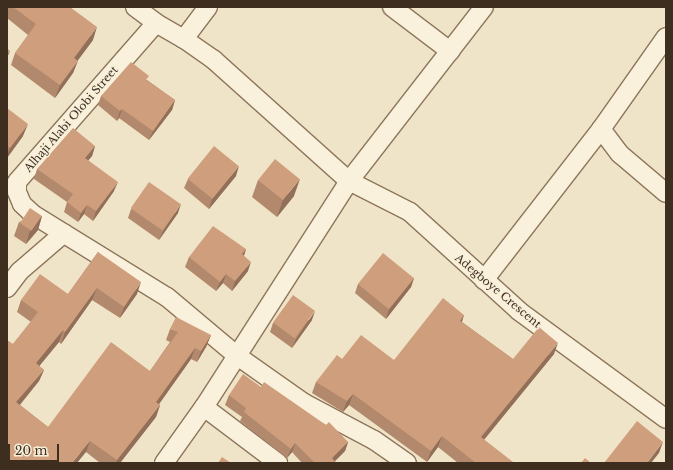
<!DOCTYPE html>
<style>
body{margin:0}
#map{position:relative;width:673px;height:470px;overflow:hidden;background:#f0e4c8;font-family:"Libre Baskerville",serif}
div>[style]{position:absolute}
.roads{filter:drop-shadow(1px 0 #8d765c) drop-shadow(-1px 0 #8d765c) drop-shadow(0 1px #8d765c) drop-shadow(0 -1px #8d765c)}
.minor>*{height:18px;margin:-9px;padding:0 9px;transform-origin:9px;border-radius:9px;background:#faf1dc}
.wall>*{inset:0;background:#b2896c}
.shaded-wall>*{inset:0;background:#916f58}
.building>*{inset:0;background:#cf9f7d;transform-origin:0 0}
span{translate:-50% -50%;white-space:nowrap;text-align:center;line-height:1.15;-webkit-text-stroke:3px #f7eed8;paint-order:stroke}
.street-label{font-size:11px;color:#3d2e20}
.frame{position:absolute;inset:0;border:8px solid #3d2e20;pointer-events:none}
.scale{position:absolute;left:8px;top:444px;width:51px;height:18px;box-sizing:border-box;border:2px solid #3d2e20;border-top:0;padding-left:5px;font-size:12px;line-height:14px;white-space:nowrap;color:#3d2e20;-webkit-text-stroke:3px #f7eed8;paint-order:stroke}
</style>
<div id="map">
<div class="roads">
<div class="minor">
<i style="left:135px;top:7px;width:26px;rotate:37deg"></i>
<i style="left:156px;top:23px;width:32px;rotate:30deg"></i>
<i style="left:208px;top:7px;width:40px;rotate:127deg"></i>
<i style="left:184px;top:39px;width:37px;rotate:35deg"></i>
<i style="left:214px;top:60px;width:181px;rotate:41.9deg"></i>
<i style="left:349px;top:181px;width:68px;rotate:26.9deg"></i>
<i style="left:410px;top:212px;width:147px;rotate:42.2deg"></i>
<i style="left:519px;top:311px;width:182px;rotate:36.3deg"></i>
<i style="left:392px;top:7px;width:73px;rotate:37.2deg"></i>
<i style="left:156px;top:23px;width:211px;rotate:131.2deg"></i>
<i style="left:17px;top:182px;width:10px;rotate:90deg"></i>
<i style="left:17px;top:192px;width:13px;rotate:67deg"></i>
<i style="left:22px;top:204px;width:16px;rotate:43deg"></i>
<i style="left:34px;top:215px;width:156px;rotate:31.7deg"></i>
<i style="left:167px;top:297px;width:90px;rotate:40deg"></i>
<i style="left:236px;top:355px;width:83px;rotate:35.2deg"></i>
<i style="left:304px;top:403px;width:79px;rotate:27.9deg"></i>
<i style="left:374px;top:440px;width:40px;rotate:34.9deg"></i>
<i style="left:666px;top:37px;width:113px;rotate:125.2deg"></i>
<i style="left:601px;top:129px;width:31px;rotate:53deg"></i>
<i style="left:620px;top:154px;width:60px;rotate:40.3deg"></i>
<i style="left:484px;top:280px;width:191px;rotate:-52.2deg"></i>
<i style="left:7px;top:288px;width:21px;rotate:-53deg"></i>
<i style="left:20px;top:271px;width:58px;rotate:-40.8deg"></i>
<i style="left:204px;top:407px;width:93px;rotate:37.1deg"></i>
<i style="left:164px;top:463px;width:69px;rotate:-54.5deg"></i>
<i style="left:204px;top:407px;width:269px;rotate:-57.3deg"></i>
<i style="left:349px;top:181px;width:220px;rotate:-52.2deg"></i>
</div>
</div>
<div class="wall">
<i style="clip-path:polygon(7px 7px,70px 7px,93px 40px,77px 61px,73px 73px,55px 98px,11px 65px,15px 53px,28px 35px,7px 18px)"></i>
<i style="clip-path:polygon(147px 80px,175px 100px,172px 110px,149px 140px,119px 118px,117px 121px,98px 105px,101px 96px)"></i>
<i style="clip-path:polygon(7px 108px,23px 136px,7px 158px)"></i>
<i style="clip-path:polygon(95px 146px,92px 156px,88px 160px,114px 191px,93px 221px,84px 214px,78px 222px,64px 212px,67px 202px,34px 179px,37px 169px)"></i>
<i style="clip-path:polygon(236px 176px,209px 209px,184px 188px,188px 179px)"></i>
<i style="clip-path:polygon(258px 180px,294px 196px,277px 217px,252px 197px)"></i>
<i style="clip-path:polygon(131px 209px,178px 213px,159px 240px,128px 218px)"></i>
<i style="clip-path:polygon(42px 216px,38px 230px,26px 244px,14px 236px,19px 222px)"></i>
<i style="clip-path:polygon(246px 249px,244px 256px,248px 271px,232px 291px,223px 283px,216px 291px,185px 267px,189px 257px)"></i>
<i style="clip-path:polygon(98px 252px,137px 294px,120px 318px,92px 300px,61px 344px,59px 342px,39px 366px,44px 370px,39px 381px,20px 405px,48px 427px,150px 371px,170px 342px,166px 340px,170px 329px,211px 335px,206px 347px,197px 362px,191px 359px,159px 404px,160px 405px,156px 417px,120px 463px,100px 463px,86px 452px,7px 463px,13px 344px,31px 322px,17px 312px,21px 300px,68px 294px)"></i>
<i style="clip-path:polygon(414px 278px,411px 287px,386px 319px,355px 293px,358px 284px)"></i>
<i style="clip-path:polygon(464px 315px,462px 322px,513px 359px,554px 354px,484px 440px,514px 463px,458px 463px,438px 447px,427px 462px,349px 405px,343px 412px,312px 393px,316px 382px,342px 359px,394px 360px)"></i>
<i style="clip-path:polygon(312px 320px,292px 348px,270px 332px,273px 323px)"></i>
<i style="clip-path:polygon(261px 387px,348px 442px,345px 451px,335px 461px,336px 463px,302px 463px,292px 452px,287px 458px,240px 421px,242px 417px,225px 405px,229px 395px)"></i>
</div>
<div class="shaded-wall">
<i style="clip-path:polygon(97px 27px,93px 40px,70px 71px,74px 58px)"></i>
<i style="clip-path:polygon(10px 51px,7px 58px,7px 54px)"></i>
<i style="clip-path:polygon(78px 61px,73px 73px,55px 98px,60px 85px)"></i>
<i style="clip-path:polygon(175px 100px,172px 110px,149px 140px,153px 131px)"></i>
<i style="clip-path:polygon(122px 109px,119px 118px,117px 121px,120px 111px)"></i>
<i style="clip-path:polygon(28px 124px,23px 136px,7px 158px,7px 155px,10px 148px)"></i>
<i style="clip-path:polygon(95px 146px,92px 156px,82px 168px,85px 158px)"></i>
<i style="clip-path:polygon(239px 166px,236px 176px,209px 209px,212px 199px)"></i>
<i style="clip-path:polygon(300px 179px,294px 196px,277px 217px,283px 200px)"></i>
<i style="clip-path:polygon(118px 182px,114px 191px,93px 221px,96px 211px)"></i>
<i style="clip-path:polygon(181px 204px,178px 213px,159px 240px,163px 231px)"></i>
<i style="clip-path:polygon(87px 205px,84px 214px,78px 222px,81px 213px)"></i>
<i style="clip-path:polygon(42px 216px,38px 230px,26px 244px,30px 231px)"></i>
<i style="clip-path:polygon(246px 249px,243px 258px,242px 254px)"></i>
<i style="clip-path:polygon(251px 262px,248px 271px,232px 291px,235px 281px)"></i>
<i style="clip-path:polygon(226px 274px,223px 283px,216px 291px,220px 282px)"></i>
<i style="clip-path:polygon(414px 278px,411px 287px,386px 319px,389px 309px)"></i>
<i style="clip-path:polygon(141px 282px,137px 294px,120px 318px,124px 307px)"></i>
<i style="clip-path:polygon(97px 288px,92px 300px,61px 344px,65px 332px)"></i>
<i style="clip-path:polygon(315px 311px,312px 320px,292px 348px,296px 339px)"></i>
<i style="clip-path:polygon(464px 315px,460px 326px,460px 321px)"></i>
<i style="clip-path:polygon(63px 330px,59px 342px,32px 375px,36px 363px)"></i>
<i style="clip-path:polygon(211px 335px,206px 347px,197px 362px,201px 351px)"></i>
<i style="clip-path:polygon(558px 343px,554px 354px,477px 448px,481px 437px)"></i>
<i style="clip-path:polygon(195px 348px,191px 359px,152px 414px,156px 402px)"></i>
<i style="clip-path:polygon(44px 370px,39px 381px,12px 414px,16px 402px)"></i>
<i style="clip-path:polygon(353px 394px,349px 405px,343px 412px,347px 401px)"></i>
<i style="clip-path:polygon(160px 405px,156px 417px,120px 463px,116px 463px,117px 460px)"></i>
<i style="clip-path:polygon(442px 436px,438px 447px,427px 462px,431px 451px)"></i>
<i style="clip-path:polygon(90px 441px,86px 452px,77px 463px,72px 463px)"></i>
<i style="clip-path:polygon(348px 442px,345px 451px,333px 463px,332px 458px)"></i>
<i style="clip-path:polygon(663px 442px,659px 453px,651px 463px,647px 463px)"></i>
<i style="clip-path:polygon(295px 443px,292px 452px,287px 458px,291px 449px)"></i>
</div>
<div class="building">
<i style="clip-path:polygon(13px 7px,70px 7px,97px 27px,74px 58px,78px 61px,60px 85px,15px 53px,36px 24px)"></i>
<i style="clip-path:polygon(7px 48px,10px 51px,7px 54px)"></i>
<i style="clip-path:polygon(131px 62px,149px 76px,146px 80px,175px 100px,153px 131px,122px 109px,120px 111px,101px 96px)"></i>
<i style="clip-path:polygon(7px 108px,28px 124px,10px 148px,7px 146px)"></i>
<i style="clip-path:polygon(73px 128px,95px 146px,85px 158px,118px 182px,96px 211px,87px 205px,81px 213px,67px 202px,73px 194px,37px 169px)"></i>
<i style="left:214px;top:146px;width:32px;height:42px;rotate:39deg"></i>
<i style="left:275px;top:159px;width:32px;height:27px;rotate:39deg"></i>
<i style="left:149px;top:182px;width:39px;height:32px;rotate:35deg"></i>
<i style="left:30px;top:208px;width:14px;height:18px;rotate:34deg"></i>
<i style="clip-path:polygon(213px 226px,246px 249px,242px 254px,251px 262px,235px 281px,226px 274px,220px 282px,189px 257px)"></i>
<i style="clip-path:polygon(98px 252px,141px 282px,124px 307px,97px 288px,65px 332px,63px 330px,36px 363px,44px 370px,16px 402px,48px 427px,111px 342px,150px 371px,178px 332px,170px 329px,176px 317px,211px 335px,201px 351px,195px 348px,156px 402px,160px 405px,117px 460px,90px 441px,72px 463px,7px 463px,7px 340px,13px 344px,38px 312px,21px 300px,40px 274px,68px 294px)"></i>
<i style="left:383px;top:253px;width:40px;height:40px;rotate:39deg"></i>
<i style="left:293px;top:295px;width:27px;height:34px;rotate:36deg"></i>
<i style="clip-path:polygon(443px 298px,464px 315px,460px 321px,513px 359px,539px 327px,558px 343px,481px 437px,514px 463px,476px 463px,442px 436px,431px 451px,353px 394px,347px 401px,316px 382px,337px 355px,342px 359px,361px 335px,394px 360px)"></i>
<i style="clip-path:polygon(243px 374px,261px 387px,264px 382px,326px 425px,329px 422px,348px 442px,332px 458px,336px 463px,315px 463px,295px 443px,291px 449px,244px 412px,246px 408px,229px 395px)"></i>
<i style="clip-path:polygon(637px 421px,663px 442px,647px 463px,604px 463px)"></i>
<i style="clip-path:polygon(222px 457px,231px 463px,218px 463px)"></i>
<i style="clip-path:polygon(585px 458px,591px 463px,581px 463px)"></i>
</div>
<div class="street-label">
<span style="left:71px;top:119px;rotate:-49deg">Alhaji Alabi Olobi Street</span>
<span style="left:498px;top:291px;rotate:40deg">Adegboye Crescent</span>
</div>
<div class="frame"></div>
<div class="scale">20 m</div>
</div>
